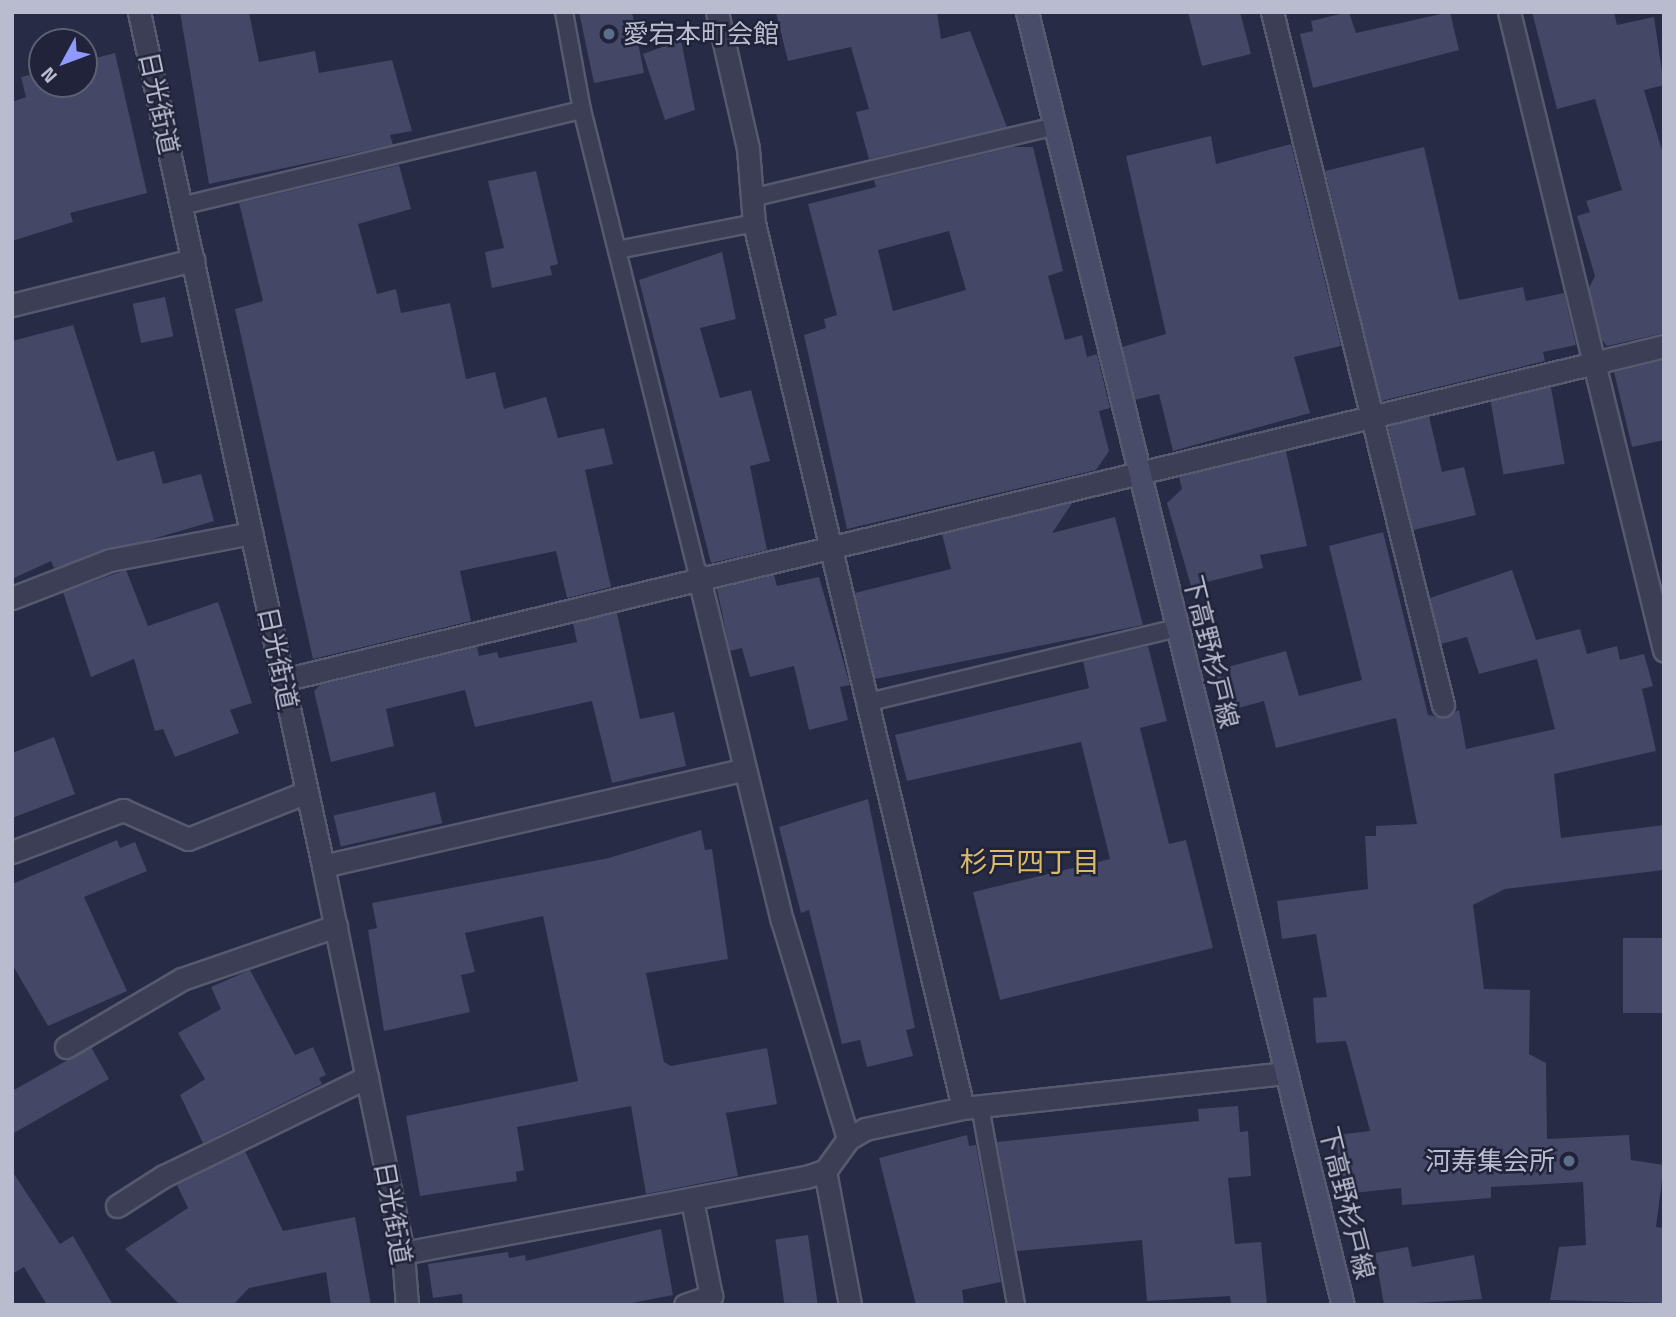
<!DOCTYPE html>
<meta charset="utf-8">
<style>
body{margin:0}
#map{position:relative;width:1676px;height:1317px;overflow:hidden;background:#272b45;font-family:"Titillium Web","Noto Sans JP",sans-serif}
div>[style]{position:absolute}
.building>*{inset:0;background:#444765;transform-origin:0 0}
.roads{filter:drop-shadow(2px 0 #57596f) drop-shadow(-2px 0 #57596f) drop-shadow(0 2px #57596f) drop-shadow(0 -2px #57596f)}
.service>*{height:16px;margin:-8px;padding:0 8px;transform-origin:8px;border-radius:8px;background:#3b3e55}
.minor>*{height:21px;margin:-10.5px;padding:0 10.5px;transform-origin:10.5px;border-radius:10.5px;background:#3b3e55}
.tertiary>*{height:21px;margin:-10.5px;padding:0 10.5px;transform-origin:10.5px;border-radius:10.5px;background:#3b3e55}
.secondary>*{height:21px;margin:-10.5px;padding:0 10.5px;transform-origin:10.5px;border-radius:10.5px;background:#494c68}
.dots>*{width:19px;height:19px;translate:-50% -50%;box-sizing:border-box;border:4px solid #20233a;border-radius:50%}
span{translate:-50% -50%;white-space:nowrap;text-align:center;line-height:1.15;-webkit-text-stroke:5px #20233a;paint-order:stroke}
.poi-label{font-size:26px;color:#b9bbce}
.left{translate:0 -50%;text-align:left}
.right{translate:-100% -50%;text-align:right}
.street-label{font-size:26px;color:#b9bbce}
.neighbourhood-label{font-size:28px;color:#dbbb67}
.frame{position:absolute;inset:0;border:14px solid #b9bbce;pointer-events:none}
.north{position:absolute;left:28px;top:28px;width:70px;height:70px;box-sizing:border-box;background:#20233a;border:2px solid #5d6075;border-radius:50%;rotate:229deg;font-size:19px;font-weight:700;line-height:28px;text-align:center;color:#b9bbce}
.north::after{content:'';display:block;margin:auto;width:24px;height:32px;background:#909afc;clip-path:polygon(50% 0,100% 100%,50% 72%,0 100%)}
</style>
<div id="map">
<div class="building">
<i style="clip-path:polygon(180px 12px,249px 12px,259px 62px,315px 51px,319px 73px,392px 60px,412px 131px,390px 135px,393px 145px,209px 184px)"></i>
<i style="clip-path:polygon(579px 12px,632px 12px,644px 73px,594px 83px)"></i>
<i style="clip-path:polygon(776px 12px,937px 12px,941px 39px,970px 31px,1007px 127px,869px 159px,856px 112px,869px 109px,851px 47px,788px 61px)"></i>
<i style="clip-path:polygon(1188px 12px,1240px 12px,1251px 54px,1202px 66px)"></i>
<i style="clip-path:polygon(1349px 12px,1356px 33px,1450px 12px,1459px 50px,1313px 88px,1300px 34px,1313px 31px,1311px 21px)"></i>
<i style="clip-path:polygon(1532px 12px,1614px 12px,1617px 25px,1654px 17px,1664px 85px,1644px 90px,1664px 157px,1664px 333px,1607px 346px,1602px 340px,1589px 288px,1595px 276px,1577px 216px,1590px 212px,1586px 201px,1622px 190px,1595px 99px,1557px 109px)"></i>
<i style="clip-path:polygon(681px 40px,695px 110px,665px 120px,643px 54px)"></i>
<i style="clip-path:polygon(115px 53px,147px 193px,70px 213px,73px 222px,12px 241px,12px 102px,26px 97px,21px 77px,42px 72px,42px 84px,84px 84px,84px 61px)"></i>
<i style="clip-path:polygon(1211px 136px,1216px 164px,1291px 144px,1341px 346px,1294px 357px,1310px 413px,1173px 451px,1159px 394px,1135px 400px,1122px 347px,1166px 334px,1126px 156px)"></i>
<i style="clip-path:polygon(evenodd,1013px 147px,1033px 147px,1063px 271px,1048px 276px,1065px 340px,1082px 335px,1087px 357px,1097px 354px,1110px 408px,1099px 411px,1109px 451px,1096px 470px,847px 529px,804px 335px,826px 328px,824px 319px,837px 315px,808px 204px,876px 187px,874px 180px,1013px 147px,949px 231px,966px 290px,893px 311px,878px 250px,949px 231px)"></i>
<i style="clip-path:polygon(1424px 147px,1459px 300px,1523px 287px,1526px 301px,1564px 293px,1576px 345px,1543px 352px,1545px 361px,1381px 401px,1325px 171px)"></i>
<i style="clip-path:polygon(399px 165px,411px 209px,358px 224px,377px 294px,396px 289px,401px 313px,450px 303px,466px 379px,495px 372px,504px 409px,546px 397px,558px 438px,604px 428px,613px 464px,585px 470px,611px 587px,567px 598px,556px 551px,460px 571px,471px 621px,313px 659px,235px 309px,263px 301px,239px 203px)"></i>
<i style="clip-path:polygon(536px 171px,558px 264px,550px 266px,552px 275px,492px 288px,485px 252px,504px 248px,488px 181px)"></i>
<i style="clip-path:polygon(722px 252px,736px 319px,700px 328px,720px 398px,751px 390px,770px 461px,750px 466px,767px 550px,711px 563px,639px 280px)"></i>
<i style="left:165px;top:297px;width:40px;height:33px;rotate:78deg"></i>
<i style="clip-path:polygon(73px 325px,117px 461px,154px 451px,163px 484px,201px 474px,214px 521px,54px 568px,51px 561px,12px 579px,12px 341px)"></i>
<i style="clip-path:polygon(1664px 360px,1664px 440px,1632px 447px,1614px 372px)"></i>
<i style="left:1551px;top:387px;width:78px;height:62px;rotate:80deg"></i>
<i style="clip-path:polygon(1429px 416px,1442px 472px,1464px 467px,1476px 515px,1413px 530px,1388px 426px)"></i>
<i style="clip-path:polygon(1286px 451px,1307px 546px,1260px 555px,1263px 568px,1191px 586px,1167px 503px,1182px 489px,1179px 477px)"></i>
<i style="clip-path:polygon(1073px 502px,1052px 533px,1115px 517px,1143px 625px,875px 679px,855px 593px,951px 569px,942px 534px)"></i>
<i style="clip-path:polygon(1383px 532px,1428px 715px,1445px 718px,1459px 710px,1466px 749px,1555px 729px,1537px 659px,1479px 674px,1467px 637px,1441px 644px,1430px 598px,1512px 570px,1536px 640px,1580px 629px,1587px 654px,1617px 646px,1620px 660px,1644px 654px,1653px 686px,1642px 689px,1656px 751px,1554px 774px,1561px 838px,1664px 825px,1664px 870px,1505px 889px,1473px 905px,1484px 989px,1530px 990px,1529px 1054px,1546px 1063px,1547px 1139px,1629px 1135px,1631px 1160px,1664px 1165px,1656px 1227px,1664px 1228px,1664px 1303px,1550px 1300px,1559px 1247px,1586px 1245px,1583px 1182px,1491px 1187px,1491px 1198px,1402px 1205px,1401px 1188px,1343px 1194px,1336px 1135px,1370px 1131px,1346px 1041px,1316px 1043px,1313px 998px,1327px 997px,1316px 934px,1282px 939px,1277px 901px,1368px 889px,1365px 836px,1376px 836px,1376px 826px,1417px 824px,1396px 718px,1276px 748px,1264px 701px,1227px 711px,1217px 677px,1230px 673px,1228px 667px,1286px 651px,1299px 696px,1362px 680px,1329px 546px)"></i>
<i style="clip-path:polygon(126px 570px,148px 626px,218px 602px,252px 703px,230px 710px,239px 733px,175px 757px,163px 729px,155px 731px,134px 659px,91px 677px,63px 592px)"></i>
<i style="clip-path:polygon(774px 575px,777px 586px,819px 577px,850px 685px,840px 687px,848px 720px,809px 730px,794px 666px,750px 677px,742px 648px,730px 651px,717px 589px)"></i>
<i style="clip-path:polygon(617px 613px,640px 719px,674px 712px,686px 766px,612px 783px,592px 701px,475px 727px,465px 690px,386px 709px,394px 746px,331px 762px,314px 691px,320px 685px,477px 647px,479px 656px,497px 652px,499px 658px,577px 642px,573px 623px)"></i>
<i style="clip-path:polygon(1148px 646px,1167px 721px,1140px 728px,1169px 844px,1186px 840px,1213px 948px,1000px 1000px,973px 892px,1110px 859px,1081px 742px,907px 781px,895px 735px,1089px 688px,1083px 661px)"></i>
<i style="clip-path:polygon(54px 737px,75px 794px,12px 818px,12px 753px)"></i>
<i style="left:435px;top:792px;width:32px;height:104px;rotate:77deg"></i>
<i style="clip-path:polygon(868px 799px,915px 1028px,906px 1030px,913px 1056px,867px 1067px,860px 1040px,842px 1044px,809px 910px,801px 913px,779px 827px)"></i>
<i style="clip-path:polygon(701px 830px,705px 850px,712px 849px,728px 959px,646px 973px,664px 1062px,671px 1066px,767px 1048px,777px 1104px,726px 1113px,738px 1176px,646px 1194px,631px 1106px,517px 1127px,524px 1170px,516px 1172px,517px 1181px,420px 1196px,406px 1116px,578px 1081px,543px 916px,465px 933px,475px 972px,461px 975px,470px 1012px,384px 1031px,368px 930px,377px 928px,372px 903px,609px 858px)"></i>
<i style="clip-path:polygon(117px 840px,120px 848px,135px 842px,147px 871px,84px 897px,127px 991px,48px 1026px,12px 964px,12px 884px)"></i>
<i style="left:1623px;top:938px;width:41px;height:75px"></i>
<i style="clip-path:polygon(250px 970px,295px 1055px,313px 1047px,326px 1075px,319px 1078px,322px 1084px,203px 1143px,180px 1095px,205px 1079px,178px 1033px,221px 1009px,211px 987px)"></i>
<i style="clip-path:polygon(91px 1047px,109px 1079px,12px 1134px,12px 1091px)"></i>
<i style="clip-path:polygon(1238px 1106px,1240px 1132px,1248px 1131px,1251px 1176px,1228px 1178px,1235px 1244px,1261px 1242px,1267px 1305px,1231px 1305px,1230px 1296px,1147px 1301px,1142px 1240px,1017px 1251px,997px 1142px,1199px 1121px,1198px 1109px)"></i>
<i style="clip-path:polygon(967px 1135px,969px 1146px,976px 1145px,1001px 1282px,962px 1290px,964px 1305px,916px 1305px,879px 1158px)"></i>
<i style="clip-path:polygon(245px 1151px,283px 1231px,355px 1217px,371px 1305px,331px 1305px,326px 1272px,249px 1288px,233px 1305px,180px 1305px,125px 1249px,188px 1208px,177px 1185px)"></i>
<i style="clip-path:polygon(12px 1171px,60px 1244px,73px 1236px,113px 1305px,47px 1305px,24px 1267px,12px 1274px)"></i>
<i style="clip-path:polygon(661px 1229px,673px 1295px,622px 1305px,463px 1305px,462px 1294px,433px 1298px,428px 1264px,508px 1252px,509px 1258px,525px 1255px,526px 1261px)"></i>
<i style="left:808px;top:1235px;width:71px;height:33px;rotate:82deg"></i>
<i style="clip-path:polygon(1408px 1247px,1412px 1267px,1474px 1255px,1482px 1299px,1384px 1305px,1375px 1253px)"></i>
</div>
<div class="roads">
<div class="service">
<i style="left:564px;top:12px;width:100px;rotate:79.6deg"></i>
<i style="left:582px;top:110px;width:478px;rotate:76deg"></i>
<i style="left:751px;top:198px;width:312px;rotate:-13.3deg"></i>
<i style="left:181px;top:206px;width:412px;rotate:-13.5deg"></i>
<i style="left:617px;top:250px;width:140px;rotate:-11.1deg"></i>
<i style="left:869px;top:702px;width:317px;rotate:-13.5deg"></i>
<i style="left:980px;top:1106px;width:202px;rotate:79.7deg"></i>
</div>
<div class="minor">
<i style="left:717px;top:12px;width:140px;rotate:77.2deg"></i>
<i style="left:748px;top:149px;width:74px;rotate:85.4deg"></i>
<i style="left:754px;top:223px;width:909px;rotate:76.71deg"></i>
<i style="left:1272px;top:12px;width:714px;rotate:76.14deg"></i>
<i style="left:1664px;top:346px;width:72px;rotate:166.3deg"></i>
<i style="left:1594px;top:363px;width:296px;rotate:76.3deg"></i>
<i style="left:698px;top:574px;width:356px;rotate:76.4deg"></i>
<i style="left:782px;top:920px;width:229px;rotate:73.2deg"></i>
<i style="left:12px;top:598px;width:105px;rotate:-21.2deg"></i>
<i style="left:110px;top:560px;width:144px;rotate:-10.8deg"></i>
<i style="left:283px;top:680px;width:1349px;rotate:-13.59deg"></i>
<i style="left:1594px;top:363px;width:361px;rotate:-103.6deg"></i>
<i style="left:12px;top:852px;width:119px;rotate:-20.7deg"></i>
<i style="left:123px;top:810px;width:71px;rotate:24deg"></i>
<i style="left:188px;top:839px;width:128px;rotate:-21.6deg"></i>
<i style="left:323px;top:866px;width:431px;rotate:-12.9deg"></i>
<i style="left:66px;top:1047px;width:134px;rotate:-30.4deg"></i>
<i style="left:182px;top:979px;width:163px;rotate:-19deg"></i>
<i style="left:825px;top:1171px;width:136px;rotate:79.4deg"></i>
<i style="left:117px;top:1206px;width:56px;rotate:-32.6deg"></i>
<i style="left:164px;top:1176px;width:226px;rotate:-26deg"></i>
<i style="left:403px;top:1253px;width:410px;rotate:-10.7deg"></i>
<i style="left:806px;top:1177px;width:20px;rotate:-18deg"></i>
<i style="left:825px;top:1171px;width:39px;rotate:-54deg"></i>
<i style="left:848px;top:1139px;width:20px;rotate:-30deg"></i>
<i style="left:865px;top:1129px;width:100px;rotate:-12.1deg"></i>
<i style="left:963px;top:1108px;width:324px;rotate:-6.2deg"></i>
<i style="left:685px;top:1305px;width:28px;rotate:-19deg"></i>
<i style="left:711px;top:1296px;width:98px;rotate:-101.2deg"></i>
</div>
<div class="tertiary">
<i style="left:139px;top:12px;width:874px;rotate:77.84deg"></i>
<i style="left:323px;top:866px;width:395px;rotate:78.3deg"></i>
<i style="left:403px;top:1253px;width:52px;rotate:85.6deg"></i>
<i style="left:12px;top:305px;width:187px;rotate:-14deg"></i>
</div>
<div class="secondary">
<i style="left:1027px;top:12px;width:1331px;rotate:76.27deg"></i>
</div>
</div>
<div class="dots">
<i style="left:609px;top:34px;background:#5c6f8a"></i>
<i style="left:1569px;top:1161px;background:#5c6f8a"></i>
</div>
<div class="poi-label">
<span class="left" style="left:623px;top:34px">愛宕本町会館</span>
<span class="right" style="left:1555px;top:1161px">河寿集会所</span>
</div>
<div class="street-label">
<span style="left:159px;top:103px;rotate:78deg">日光街道</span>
<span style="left:1211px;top:652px;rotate:76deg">下高野杉戸線</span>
<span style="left:278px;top:658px;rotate:78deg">日光街道</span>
<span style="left:1347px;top:1203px;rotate:76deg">下高野杉戸線</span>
<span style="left:393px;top:1213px;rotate:80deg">日光街道</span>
</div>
<div class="neighbourhood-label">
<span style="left:1030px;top:862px">杉戸四丁目</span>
</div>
<div class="frame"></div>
<div class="north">N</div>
</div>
